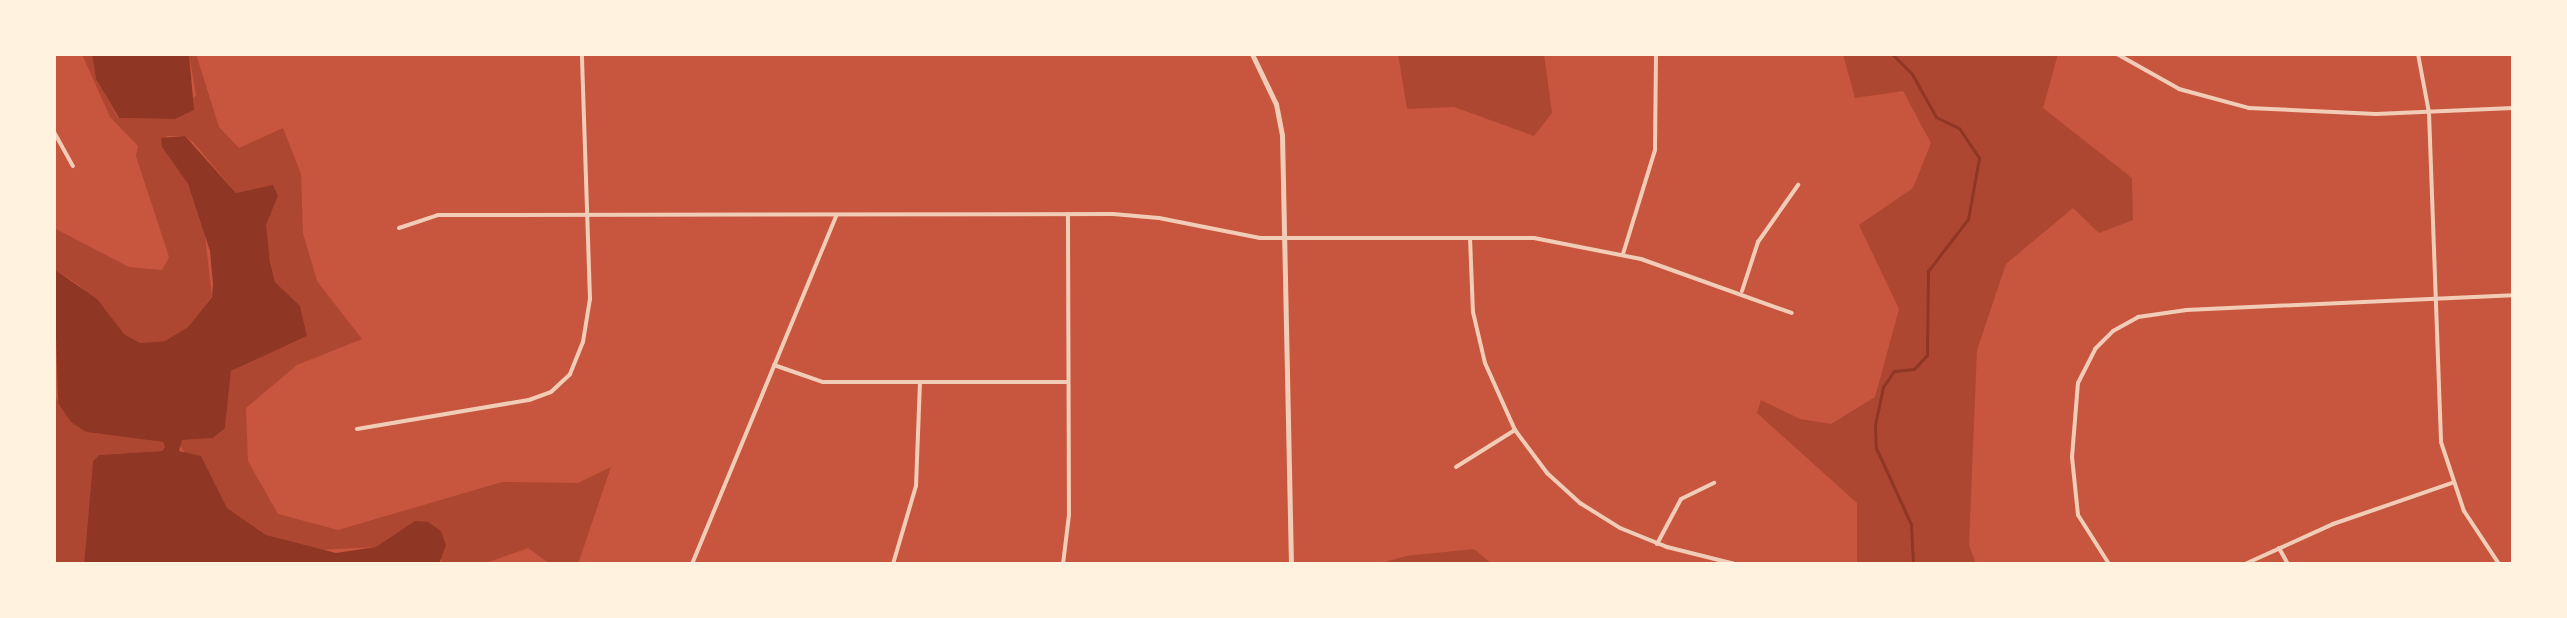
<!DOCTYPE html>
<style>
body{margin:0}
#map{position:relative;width:2567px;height:618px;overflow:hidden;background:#c8553d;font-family:Mulish,sans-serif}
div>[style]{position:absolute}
.green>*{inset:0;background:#ae4732}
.water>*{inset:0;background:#8f3625}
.stream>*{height:3px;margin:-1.5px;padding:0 1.5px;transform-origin:1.5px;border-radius:1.5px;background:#8f3625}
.minor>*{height:4px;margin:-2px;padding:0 2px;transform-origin:2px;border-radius:2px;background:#f1ccb7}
.tertiary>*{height:5px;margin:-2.5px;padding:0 2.5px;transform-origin:2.5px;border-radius:2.5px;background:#f1ccb7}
span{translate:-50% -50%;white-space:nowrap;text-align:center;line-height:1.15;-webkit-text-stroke:6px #fff3e0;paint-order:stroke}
.frame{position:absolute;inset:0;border:56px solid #fff3e0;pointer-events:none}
</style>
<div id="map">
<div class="green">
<i style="clip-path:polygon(82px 54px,92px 54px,96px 79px,118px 118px,176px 119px,196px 95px,189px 54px,196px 54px,219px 127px,239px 148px,283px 128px,301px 174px,303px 233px,317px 281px,362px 339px,297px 365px,246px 408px,248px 461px,278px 514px,338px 530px,502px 482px,578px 483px,611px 467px,578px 564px,550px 564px,528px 548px,484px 564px,439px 564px,442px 560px,402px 532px,376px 547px,318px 550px,266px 535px,227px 508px,179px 445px,182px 440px,213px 438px,225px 428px,231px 371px,307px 336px,300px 307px,275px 282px,267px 244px,266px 225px,278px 196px,236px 193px,194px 143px,185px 136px,167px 136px,162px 147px,188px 184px,204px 228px,212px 296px,188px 327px,165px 341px,140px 343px,124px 334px,79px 285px,54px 269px,54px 228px,129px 267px,162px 270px,169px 257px,136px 156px,138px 146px,110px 117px)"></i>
<i style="clip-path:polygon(1398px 54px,1544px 54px,1552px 113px,1534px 136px,1454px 107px,1407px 109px)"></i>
<i style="clip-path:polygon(1843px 54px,2058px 54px,2043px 108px,2132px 178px,2133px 220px,2099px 233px,2073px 208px,2006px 264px,1977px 350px,1969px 545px,1976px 564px,1857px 564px,1857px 503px,1757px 413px,1761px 400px,1800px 419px,1831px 424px,1875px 397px,1899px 309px,1859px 225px,1913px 188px,1931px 143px,1903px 91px,1855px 98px)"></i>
<i style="clip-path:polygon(54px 392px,58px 403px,86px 432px,163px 442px,165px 447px,162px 451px,99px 455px,93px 461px,84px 564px,54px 564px)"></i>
<i style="clip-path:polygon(1474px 549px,1492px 564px,1378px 564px,1406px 556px)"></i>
</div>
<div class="water">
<i style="clip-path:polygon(92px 54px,189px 54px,194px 110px,175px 119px,119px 118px,96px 79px)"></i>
<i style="clip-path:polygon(185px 136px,236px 193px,273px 185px,278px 196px,266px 225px,270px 261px,275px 282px,300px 306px,307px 336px,231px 371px,225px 428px,213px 438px,182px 440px,179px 451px,201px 456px,227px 508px,266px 535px,336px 553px,376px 547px,415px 521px,428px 522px,441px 531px,446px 545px,439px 564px,84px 564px,93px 461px,99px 455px,162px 451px,165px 447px,163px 442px,86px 432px,71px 422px,58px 403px,54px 269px,97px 299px,124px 334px,140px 343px,165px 341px,188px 327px,212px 297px,213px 284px,210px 251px,188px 184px,162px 147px,161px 138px)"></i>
</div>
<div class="stream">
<i style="left:1892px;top:54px;width:28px;rotate:45deg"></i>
<i style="left:1912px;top:74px;width:49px;rotate:60.8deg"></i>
<i style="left:1936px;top:117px;width:25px;rotate:26deg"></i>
<i style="left:1959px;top:128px;width:36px;rotate:56deg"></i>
<i style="left:1979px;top:158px;width:62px;rotate:100.2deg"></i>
<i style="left:1968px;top:219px;width:66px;rotate:127.6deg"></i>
<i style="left:1928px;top:271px;width:84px;rotate:90.7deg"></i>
<i style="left:1927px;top:355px;width:19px;rotate:133deg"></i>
<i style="left:1914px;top:369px;width:20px;rotate:174deg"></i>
<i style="left:1894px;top:371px;width:19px;rotate:125deg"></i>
<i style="left:1883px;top:387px;width:38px;rotate:102deg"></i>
<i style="left:1875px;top:424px;width:24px;rotate:88deg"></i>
<i style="left:1876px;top:448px;width:84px;rotate:65.3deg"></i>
<i style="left:1911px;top:524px;width:40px;rotate:87.1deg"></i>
</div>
<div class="minor">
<i style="left:2117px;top:54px;width:71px;rotate:29.4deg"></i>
<i style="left:2179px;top:89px;width:73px;rotate:15.2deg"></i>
<i style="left:2249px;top:108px;width:127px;rotate:2.7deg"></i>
<i style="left:2376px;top:114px;width:137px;rotate:-2.5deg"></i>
<i style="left:2418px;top:54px;width:60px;rotate:79.4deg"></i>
<i style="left:2429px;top:113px;width:329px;rotate:87.9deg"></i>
<i style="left:2441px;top:442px;width:73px;rotate:71.6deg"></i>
<i style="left:2464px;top:511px;width:64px;rotate:56.6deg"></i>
<i style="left:54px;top:132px;width:39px;rotate:61deg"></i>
<i style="left:399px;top:228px;width:41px;rotate:-18.4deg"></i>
<i style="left:438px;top:215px;width:675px;rotate:-0.08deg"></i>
<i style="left:1113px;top:214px;width:46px;rotate:5deg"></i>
<i style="left:1159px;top:218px;width:103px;rotate:11.2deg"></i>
<i style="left:1260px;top:238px;width:274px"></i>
<i style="left:1534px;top:238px;width:109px;rotate:11.1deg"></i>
<i style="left:1641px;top:259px;width:160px;rotate:19.7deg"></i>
<i style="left:1470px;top:238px;width:74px;rotate:87.7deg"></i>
<i style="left:1473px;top:312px;width:52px;rotate:76.8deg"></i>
<i style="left:1485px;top:363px;width:73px;rotate:65.9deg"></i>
<i style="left:1515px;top:430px;width:54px;rotate:53.3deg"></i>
<i style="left:1547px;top:473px;width:45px;rotate:42.3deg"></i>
<i style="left:1580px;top:503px;width:47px;rotate:32deg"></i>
<i style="left:1620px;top:528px;width:51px;rotate:22deg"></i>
<i style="left:1667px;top:547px;width:70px;rotate:14deg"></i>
<i style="left:1623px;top:254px;width:109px;rotate:-72.9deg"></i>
<i style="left:1655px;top:150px;width:96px;rotate:-89.4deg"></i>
<i style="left:1742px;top:291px;width:52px;rotate:-71.9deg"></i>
<i style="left:1758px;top:242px;width:70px;rotate:-54.9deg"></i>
<i style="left:774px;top:365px;width:52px;rotate:19.1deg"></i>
<i style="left:823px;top:382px;width:245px"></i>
<i style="left:357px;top:429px;width:174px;rotate:-9.6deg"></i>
<i style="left:529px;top:400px;width:23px;rotate:-20deg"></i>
<i style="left:551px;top:392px;width:26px;rotate:-43deg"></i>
<i style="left:570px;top:374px;width:35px;rotate:-68deg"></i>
<i style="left:583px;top:342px;width:44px;rotate:-80.8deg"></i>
<i style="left:590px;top:299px;width:245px;rotate:-91.9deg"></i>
<i style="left:1456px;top:467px;width:70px;rotate:-32.1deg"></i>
<i style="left:1657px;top:544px;width:51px;rotate:-61.9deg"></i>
<i style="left:1681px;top:499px;width:37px;rotate:-26deg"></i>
<i style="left:2279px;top:548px;width:18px;rotate:61deg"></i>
<i style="left:692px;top:564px;width:377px;rotate:-67.5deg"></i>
<i style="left:893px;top:564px;width:81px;rotate:-73.6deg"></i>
<i style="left:916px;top:486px;width:102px;rotate:-87.8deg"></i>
<i style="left:1063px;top:564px;width:49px;rotate:-83deg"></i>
<i style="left:1069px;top:515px;width:301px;rotate:-90.2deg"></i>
<i style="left:2109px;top:564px;width:58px;rotate:-122.3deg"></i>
<i style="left:2078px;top:515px;width:58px;rotate:-95.9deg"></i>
<i style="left:2072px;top:457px;width:74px;rotate:-85.4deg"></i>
<i style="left:2078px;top:383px;width:38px;rotate:-63deg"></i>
<i style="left:2095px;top:349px;width:25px;rotate:-45deg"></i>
<i style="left:2113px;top:331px;width:29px;rotate:-29deg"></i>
<i style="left:2138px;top:317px;width:49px;rotate:-8.3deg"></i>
<i style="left:2186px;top:310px;width:327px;rotate:-2.6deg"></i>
<i style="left:2245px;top:564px;width:97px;rotate:-24.4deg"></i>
<i style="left:2333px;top:524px;width:126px;rotate:-19deg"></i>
</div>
<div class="tertiary">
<i style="left:1252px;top:54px;width:55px;rotate:64.4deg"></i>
<i style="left:1276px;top:104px;width:32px;rotate:79deg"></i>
<i style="left:1282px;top:135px;width:429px;rotate:88.8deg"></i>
</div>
<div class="frame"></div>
</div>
